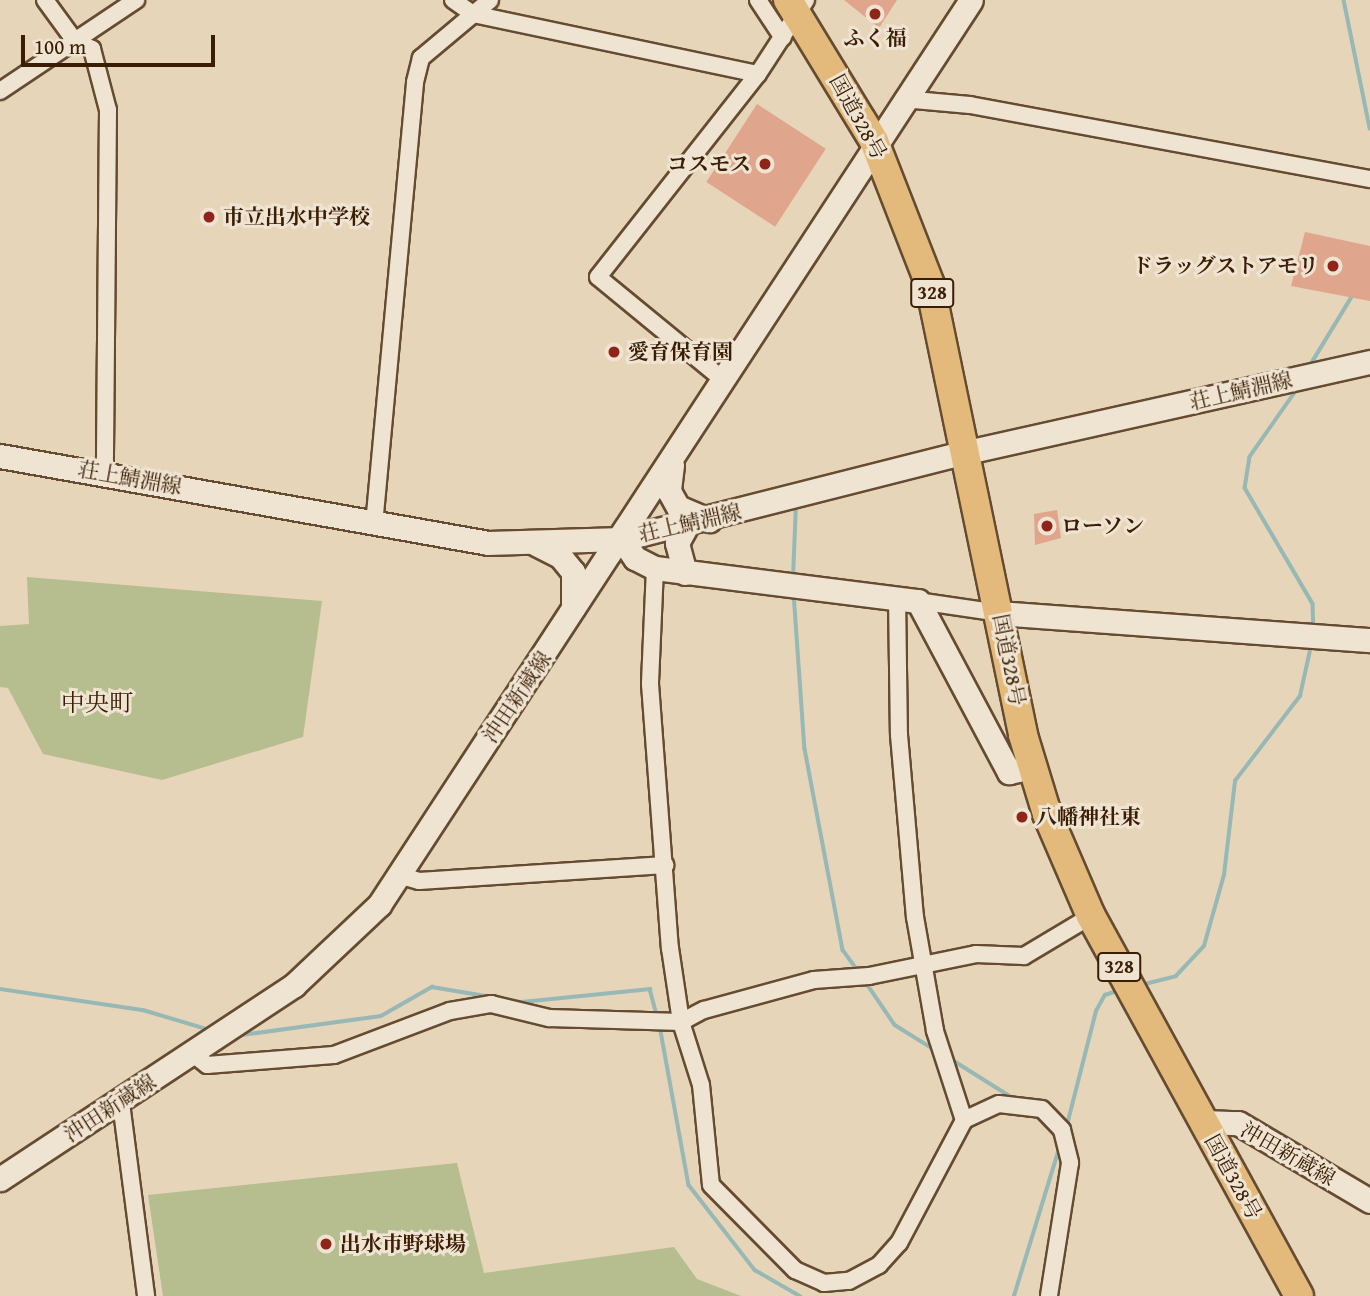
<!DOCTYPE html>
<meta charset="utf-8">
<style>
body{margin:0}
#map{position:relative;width:1370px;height:1296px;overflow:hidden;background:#e6d5b9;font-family:"Gentium Book Plus","Noto Serif JP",serif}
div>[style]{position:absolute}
.green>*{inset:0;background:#b6bd8f}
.stream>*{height:3.5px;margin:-1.75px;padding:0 1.75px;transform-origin:1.75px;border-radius:1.75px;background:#97b8b4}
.building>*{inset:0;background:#e0a58d;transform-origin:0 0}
.roads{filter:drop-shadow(2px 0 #654b30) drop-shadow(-2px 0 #654b30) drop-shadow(0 2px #654b30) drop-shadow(0 -2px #654b30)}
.street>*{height:16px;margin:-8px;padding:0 8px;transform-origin:8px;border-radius:8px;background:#efe4d2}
.secondary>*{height:23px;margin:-11.5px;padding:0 11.5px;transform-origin:11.5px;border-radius:11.5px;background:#efe4d2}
.highway>*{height:28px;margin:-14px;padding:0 14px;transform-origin:14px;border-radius:14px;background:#e3ba7c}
.dots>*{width:19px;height:19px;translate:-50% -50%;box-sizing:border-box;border:4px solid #efe4d2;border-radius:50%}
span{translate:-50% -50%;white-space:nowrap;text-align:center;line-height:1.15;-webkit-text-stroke:6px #efe4d2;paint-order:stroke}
.shield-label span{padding:2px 5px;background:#efe4d2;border:2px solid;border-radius:5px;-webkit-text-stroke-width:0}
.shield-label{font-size:19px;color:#3a1d03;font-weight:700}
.poi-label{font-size:21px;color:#3a1d03;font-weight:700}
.right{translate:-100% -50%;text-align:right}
.left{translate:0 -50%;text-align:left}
.street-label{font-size:21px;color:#3a1d03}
.quarter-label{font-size:24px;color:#3a1d03}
.scale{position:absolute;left:21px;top:35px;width:194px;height:32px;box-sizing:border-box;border:4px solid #3a1d03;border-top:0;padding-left:9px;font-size:21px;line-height:24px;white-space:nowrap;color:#3a1d03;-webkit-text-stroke:5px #efe4d2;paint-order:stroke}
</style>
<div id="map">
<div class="green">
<i style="clip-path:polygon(27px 577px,322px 601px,303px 737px,162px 780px,43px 754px,8px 688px,0 687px,0 626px,29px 624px)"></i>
<i style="clip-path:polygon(457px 1163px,484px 1273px,674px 1247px,697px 1279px,741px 1296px,163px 1296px,148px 1195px)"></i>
</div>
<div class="stream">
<i style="left:1344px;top:0;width:131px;rotate:78.5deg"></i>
<i style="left:1309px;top:367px;width:87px;rotate:-58.7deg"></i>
<i style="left:1299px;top:387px;width:85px;rotate:125deg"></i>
<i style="left:1250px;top:457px;width:31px;rotate:99deg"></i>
<i style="left:1245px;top:488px;width:134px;rotate:59.6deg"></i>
<i style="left:1313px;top:604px;width:24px;rotate:88deg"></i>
<i style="left:793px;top:578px;width:75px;rotate:-87.7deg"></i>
<i style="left:794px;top:593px;width:156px;rotate:86deg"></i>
<i style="left:805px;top:749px;width:205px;rotate:79.3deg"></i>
<i style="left:843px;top:950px;width:27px;rotate:54deg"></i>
<i style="left:865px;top:981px;width:53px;rotate:55.7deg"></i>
<i style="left:895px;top:1025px;width:47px;rotate:32deg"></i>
<i style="left:1141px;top:985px;width:36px;rotate:-14deg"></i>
<i style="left:1176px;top:976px;width:41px;rotate:-47deg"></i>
<i style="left:1204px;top:946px;width:74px;rotate:-74.3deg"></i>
<i style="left:1224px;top:875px;width:95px;rotate:-83.3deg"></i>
<i style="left:1235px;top:781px;width:107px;rotate:-52.6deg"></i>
<i style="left:1300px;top:696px;width:51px;rotate:-77.6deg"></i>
<i style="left:0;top:989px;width:145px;rotate:8.4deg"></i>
<i style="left:143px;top:1010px;width:70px;rotate:16.6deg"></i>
<i style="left:660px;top:1026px;width:162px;rotate:79.7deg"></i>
<i style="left:689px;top:1185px;width:108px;rotate:52.2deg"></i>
<i style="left:755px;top:1270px;width:52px;rotate:30deg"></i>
<i style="left:235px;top:1036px;width:147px;rotate:-7.8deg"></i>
<i style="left:381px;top:1016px;width:59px;rotate:-29.6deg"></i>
<i style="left:432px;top:987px;width:91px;rotate:9.5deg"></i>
<i style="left:522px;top:1002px;width:129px;rotate:-5.8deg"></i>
<i style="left:650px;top:989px;width:30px;rotate:75deg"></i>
<i style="left:951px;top:1059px;width:77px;rotate:32.2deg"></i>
<i style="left:1066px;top:1129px;width:122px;rotate:-75.7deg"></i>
<i style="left:1096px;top:1011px;width:18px;rotate:-61deg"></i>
<i style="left:1105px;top:995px;width:16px;rotate:-18deg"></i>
<i style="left:1014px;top:1296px;width:157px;rotate:-73deg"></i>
</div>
<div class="building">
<i style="clip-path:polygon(844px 0,897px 0,879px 28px)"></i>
<i style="left:757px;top:104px;width:82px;height:93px;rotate:33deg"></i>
<i style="clip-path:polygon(1305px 232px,1370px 246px,1370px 301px,1291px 286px)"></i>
<i style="clip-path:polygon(1057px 510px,1061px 538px,1035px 545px,1034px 514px)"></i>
</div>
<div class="roads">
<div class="street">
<i style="left:45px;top:0;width:51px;rotate:53.8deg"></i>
<i style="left:75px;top:41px;width:19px;rotate:25deg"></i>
<i style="left:92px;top:49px;width:63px;rotate:75.3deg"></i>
<i style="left:108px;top:110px;width:363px;rotate:90.5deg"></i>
<i style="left:453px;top:0;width:24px;rotate:35deg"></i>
<i style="left:473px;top:14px;width:291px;rotate:11.9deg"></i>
<i style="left:758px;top:0;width:45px;rotate:56.7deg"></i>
<i style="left:0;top:91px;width:164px;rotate:-33.8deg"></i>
<i style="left:903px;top:99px;width:67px;rotate:5.1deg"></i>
<i style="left:970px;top:105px;width:407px;rotate:10.5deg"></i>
<i style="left:721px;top:378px;width:159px;rotate:-140.6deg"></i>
<i style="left:598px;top:277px;width:258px;rotate:-51.8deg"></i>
<i style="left:758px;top:74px;width:88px;rotate:-57deg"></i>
<i style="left:374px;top:525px;width:445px;rotate:-84.7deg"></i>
<i style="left:415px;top:82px;width:25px;rotate:-76deg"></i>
<i style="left:421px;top:58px;width:90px;rotate:-40deg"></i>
<i style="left:655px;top:568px;width:116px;rotate:92.5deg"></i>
<i style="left:650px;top:684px;width:265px;rotate:85.7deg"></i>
<i style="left:670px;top:948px;width:75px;rotate:81.5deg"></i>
<i style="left:681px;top:1022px;width:66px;rotate:72.4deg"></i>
<i style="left:701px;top:1085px;width:100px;rotate:84.3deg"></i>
<i style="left:711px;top:1185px;width:120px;rotate:45.3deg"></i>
<i style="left:795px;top:1270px;width:32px;rotate:24deg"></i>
<i style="left:824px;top:1283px;width:25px;rotate:-5deg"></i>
<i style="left:849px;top:1281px;width:34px;rotate:-28deg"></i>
<i style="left:879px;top:1265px;width:30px;rotate:-48deg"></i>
<i style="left:899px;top:1243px;width:139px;rotate:-62.1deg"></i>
<i style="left:964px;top:1120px;width:38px;rotate:-25deg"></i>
<i style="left:999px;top:1104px;width:43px;rotate:6.6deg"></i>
<i style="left:1042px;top:1109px;width:29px;rotate:46deg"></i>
<i style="left:1062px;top:1130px;width:34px;rotate:76deg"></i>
<i style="left:1070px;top:1163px;width:135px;rotate:99deg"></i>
<i style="left:897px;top:596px;width:139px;rotate:89.2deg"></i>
<i style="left:899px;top:735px;width:183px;rotate:85deg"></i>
<i style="left:915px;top:917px;width:116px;rotate:80deg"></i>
<i style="left:935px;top:1031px;width:94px;rotate:72deg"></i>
<i style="left:918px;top:601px;width:82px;rotate:8.4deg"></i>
<i style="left:398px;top:875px;width:22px;rotate:16deg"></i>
<i style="left:419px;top:881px;width:247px;rotate:-3.7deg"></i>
<i style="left:193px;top:1054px;width:18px;rotate:38deg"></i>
<i style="left:207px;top:1065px;width:127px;rotate:-4.5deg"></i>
<i style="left:334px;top:1055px;width:124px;rotate:-20.8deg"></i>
<i style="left:450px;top:1011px;width:42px;rotate:-9.7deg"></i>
<i style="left:491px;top:1004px;width:60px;rotate:13.6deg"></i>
<i style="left:549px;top:1018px;width:132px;rotate:1.7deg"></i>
<i style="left:681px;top:1022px;width:26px;rotate:-28deg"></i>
<i style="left:704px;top:1010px;width:114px;rotate:-15.3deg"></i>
<i style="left:814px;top:980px;width:55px;rotate:-4.2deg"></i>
<i style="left:869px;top:976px;width:109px;rotate:-11.6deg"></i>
<i style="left:976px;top:954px;width:48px;rotate:2.4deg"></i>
<i style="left:1024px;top:956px;width:78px;rotate:-30.8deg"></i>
<i style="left:121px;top:1103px;width:195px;rotate:82.6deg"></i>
</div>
<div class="secondary">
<i style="left:0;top:456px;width:495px;rotate:10.1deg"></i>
<i style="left:487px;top:543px;width:135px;rotate:-1.7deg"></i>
<i style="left:622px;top:539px;width:356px;rotate:-14.2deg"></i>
<i style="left:967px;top:452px;width:413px;rotate:-12.6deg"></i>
<i style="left:672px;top:465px;width:26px;rotate:97deg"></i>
<i style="left:669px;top:491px;width:18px;rotate:61deg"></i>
<i style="left:678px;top:507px;width:34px;rotate:23deg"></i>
<i style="left:622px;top:539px;width:23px;rotate:56deg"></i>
<i style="left:635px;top:558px;width:22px;rotate:27deg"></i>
<i style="left:655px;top:568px;width:265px;rotate:7.2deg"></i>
<i style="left:918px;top:601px;width:194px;rotate:62deg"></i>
<i style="left:1009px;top:772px;width:24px;rotate:-12deg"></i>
<i style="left:536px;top:544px;width:27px;rotate:27deg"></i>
<i style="left:560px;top:556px;width:21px;rotate:51deg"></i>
<i style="left:573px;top:572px;width:36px;rotate:90deg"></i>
<i style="left:685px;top:573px;width:31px;rotate:-105deg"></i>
<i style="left:677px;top:543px;width:21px;rotate:-61deg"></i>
<i style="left:999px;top:613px;width:372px;rotate:4.2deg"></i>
<i style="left:1203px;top:1122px;width:35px;rotate:2deg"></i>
<i style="left:1238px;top:1123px;width:153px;rotate:30.6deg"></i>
<i style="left:0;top:1179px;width:352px;rotate:-33.4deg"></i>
<i style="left:294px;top:985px;width:117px;rotate:-43.3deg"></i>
<i style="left:379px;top:905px;width:1081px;rotate:-56.81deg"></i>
</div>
<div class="highway">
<i style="left:788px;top:0;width:165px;rotate:58.6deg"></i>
<i style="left:874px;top:141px;width:155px;rotate:68.7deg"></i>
<i style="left:930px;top:285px;width:460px;rotate:78.3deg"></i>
<i style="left:1023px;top:735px;width:83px;rotate:73.1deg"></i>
<i style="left:1047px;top:814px;width:111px;rotate:66.7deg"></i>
<i style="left:1091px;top:916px;width:433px;rotate:61.3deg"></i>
</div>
</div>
<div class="dots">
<i style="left:875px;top:14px;background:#8f2418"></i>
<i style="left:765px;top:164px;background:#8f2418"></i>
<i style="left:209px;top:217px;background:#8f2418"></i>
<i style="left:1333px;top:266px;background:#8f2418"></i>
<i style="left:614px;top:352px;background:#8f2418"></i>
<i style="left:1047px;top:526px;background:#8f2418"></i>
<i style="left:1022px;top:817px;background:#8f2418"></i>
<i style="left:326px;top:1244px;background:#8f2418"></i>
</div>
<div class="shield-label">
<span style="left:932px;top:293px">328</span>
<span style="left:1119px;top:967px">328</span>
</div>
<div class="poi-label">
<span style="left:875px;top:38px">ふく福</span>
<span class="right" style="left:751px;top:164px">コスモス</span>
<span class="left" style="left:223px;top:217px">市立出水中学校</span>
<span class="right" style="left:1319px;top:266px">ドラッグストアモリ</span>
<span class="left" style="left:628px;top:352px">愛育保育園</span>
<span class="left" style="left:1061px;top:526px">ローソン</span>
<span class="left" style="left:1036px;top:817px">八幡神社東</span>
<span class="left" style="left:340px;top:1244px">出水市野球場</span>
</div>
<div class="street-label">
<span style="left:858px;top:117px;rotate:61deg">国道328号</span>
<span style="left:1241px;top:391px;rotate:-13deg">荘上鯖淵線</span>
<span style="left:130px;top:478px;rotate:10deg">荘上鯖淵線</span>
<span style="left:690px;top:523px;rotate:-13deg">荘上鯖淵線</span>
<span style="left:1009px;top:660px;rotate:79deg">国道328号</span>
<span style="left:517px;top:697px;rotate:-56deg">沖田新蔵線</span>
<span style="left:110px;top:1108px;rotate:-33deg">沖田新蔵線</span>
<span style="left:1288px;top:1154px;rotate:30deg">沖田新蔵線</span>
<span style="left:1233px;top:1177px;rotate:61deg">国道328号</span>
</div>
<div class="quarter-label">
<span style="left:97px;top:703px">中央町</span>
</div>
<div class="scale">100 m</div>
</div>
